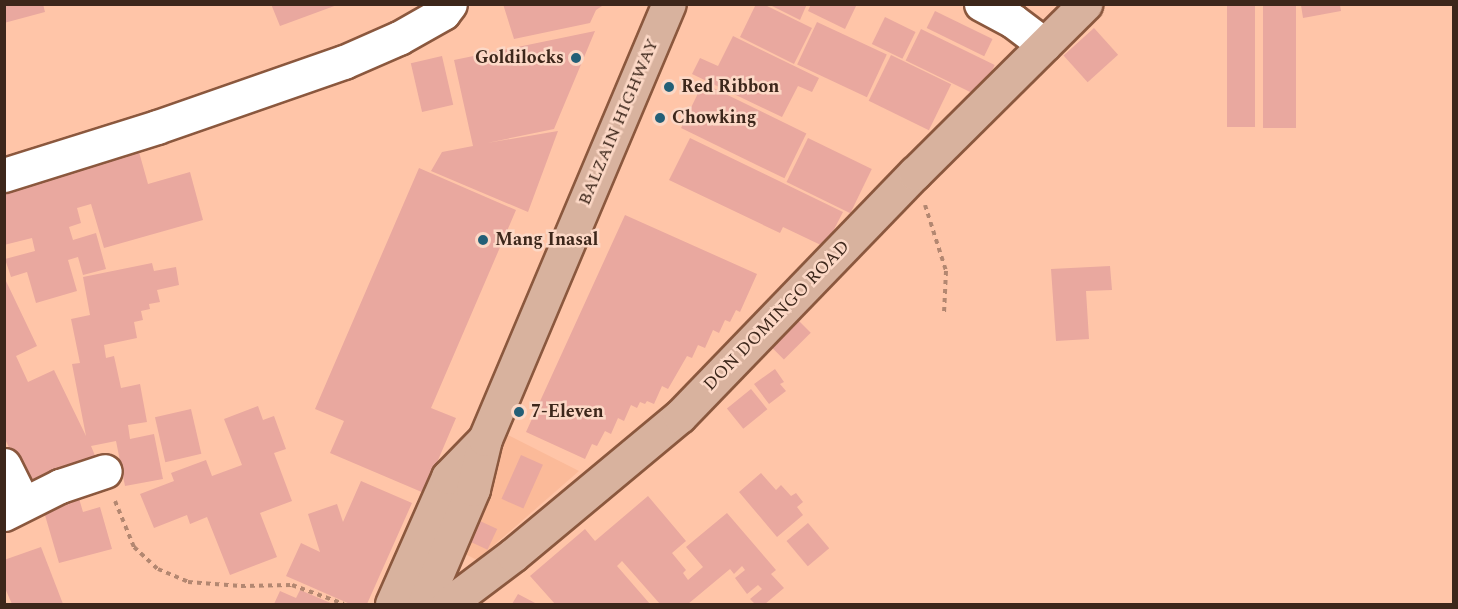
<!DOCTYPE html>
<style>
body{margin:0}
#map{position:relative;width:1458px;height:609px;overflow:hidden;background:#ffc5a8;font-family:Spectral,serif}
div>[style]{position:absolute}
.built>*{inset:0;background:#fbba99}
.building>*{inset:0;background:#e9a89f;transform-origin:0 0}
.path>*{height:4px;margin-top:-2px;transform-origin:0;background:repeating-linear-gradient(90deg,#b38771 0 4.5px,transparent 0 9px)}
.roads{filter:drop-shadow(2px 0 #8b583e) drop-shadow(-2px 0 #8b583e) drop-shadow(0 2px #8b583e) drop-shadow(0 -2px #8b583e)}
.minor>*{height:33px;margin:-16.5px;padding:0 16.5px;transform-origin:16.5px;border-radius:16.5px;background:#fff}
.major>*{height:33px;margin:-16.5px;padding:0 16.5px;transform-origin:16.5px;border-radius:16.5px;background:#d8b29e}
.dots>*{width:16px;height:16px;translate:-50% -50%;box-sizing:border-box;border:3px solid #fcd8c6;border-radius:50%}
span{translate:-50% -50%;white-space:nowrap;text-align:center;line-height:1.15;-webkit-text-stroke:5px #fcd8c6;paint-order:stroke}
.poi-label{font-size:18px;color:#3d271b;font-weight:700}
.right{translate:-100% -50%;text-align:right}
.left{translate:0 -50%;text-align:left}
.street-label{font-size:18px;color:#3d271b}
.frame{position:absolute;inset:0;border:6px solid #3d271b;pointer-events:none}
</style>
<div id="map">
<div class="built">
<i style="clip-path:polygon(508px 435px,579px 471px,477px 560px,455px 549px)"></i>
</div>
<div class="building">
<i style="clip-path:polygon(4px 4px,43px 4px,45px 12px,4px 23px)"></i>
<i style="clip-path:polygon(271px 4px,337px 4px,337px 5px,280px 26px)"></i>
<i style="clip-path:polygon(503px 4px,605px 4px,596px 10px,590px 23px,514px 39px)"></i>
<i style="clip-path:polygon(756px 4px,763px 4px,812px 28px,794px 64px,740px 37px)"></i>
<i style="clip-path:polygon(768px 4px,807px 4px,800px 20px)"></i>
<i style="clip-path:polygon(811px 4px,857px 4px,845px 29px,808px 11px)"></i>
<i style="left:1227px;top:4px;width:28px;height:123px"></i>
<i style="left:1263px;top:4px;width:33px;height:124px"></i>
<i style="clip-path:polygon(1301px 5px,1340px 5px,1341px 11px,1303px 18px)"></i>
<i style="left:935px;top:11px;width:64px;height:19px;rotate:26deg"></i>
<i style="left:885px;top:17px;width:34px;height:30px;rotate:26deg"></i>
<i style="left:817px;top:22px;width:77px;height:47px;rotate:25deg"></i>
<i style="left:1094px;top:28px;width:36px;height:41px;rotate:48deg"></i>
<i style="left:921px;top:29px;width:82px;height:35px;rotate:26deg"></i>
<i style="clip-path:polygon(595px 31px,554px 129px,487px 143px,558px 131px,528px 212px,431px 171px,442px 152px,473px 146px,454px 60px)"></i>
<i style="clip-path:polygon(733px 36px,819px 78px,812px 92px,798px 86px,782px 117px,692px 74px,700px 58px,718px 66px)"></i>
<i style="left:891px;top:55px;width:67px;height:51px;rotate:26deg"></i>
<i style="left:442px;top:56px;width:50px;height:32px;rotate:77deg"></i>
<i style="left:703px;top:83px;width:115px;height:50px;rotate:26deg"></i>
<i style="clip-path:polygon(690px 138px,843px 212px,825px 247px,783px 227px,780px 233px,669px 180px)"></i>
<i style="left:808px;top:138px;width:71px;height:49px;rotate:26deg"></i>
<i style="clip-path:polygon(139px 152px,148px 184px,190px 172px,203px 220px,104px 248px,91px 204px,77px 208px,81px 223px,69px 227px,73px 240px,96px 233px,106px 269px,83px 275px,78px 257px,68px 260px,77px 291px,36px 303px,27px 272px,11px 277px,5px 259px,35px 251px,32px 238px,4px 245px,4px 190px)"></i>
<i style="clip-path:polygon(419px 168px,516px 210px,431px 408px,456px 418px,424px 493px,330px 453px,344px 421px,315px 409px)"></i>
<i style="clip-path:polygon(625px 215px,757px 274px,740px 312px,736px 310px,730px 322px,725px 320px,719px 333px,713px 330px,705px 348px,698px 345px,692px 358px,687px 356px,668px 389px,662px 386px,654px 404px,647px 401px,645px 404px,640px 402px,637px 408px,631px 405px,624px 421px,618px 418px,611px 434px,605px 431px,597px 446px,592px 444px,585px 459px,526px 432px)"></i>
<i style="clip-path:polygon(152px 263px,154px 271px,176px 267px,179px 285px,157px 290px,160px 302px,149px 304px,150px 309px,141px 311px,143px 320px,134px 322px,137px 338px,104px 345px,106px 358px,114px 356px,121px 388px,140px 384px,147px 422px,128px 425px,130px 439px,154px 434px,163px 479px,125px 486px,116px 441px,91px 446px,96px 458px,29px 490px,5px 439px,5px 279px,37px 346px,16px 356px,28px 382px,54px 370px,86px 436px,72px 364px,80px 363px,71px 319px,90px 315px,83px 277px)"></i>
<i style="clip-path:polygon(1110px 266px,1112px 290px,1086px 291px,1089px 339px,1056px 341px,1051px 269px)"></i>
<i style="left:798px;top:320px;width:18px;height:38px;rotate:45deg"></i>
<i style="clip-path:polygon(775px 369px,784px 382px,780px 384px,786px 391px,769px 404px,754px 384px)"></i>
<i style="left:751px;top:389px;width:26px;height:31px;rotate:51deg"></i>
<i style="clip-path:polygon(258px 406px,263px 420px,274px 416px,286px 449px,274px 453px,292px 501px,260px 513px,277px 557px,230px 575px,207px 517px,190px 524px,187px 515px,154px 528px,140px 494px,174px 481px,171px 473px,206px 460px,212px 476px,242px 465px,224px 419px)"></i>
<i style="left:191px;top:409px;width:46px;height:37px;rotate:77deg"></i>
<i style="left:521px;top:455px;width:24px;height:48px;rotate:24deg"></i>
<i style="clip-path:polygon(761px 473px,776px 490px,781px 485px,791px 496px,796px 493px,803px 502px,797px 507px,803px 515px,777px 537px,739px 492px)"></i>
<i style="clip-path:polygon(361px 481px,412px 503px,367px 604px,350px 604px,286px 576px,301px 543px,320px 552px,308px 514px,337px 504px,343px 522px)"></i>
<i style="clip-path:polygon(78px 495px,83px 512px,100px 507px,112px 549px,59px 563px,42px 505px)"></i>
<i style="clip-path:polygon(648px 496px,686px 541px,672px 553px,686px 570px,683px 573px,688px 580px,703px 567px,686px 547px,727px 513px,776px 570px,771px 574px,784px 588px,765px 604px,755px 604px,750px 599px,762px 589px,758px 585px,747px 594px,735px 578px,745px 570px,742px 566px,734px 574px,730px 569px,688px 604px,660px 604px,622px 561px,617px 566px,650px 604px,555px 604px,530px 576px,585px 529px,595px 541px)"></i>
<i style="left:480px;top:521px;width:19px;height:23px;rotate:25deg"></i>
<i style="left:808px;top:523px;width:33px;height:28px;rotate:50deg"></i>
<i style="clip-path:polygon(41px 547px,63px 604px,12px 604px,4px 586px,4px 560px)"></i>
<i style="clip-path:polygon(300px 590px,333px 604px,274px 604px,280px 591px,296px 598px)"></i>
<i style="clip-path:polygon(518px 594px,537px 604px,512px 604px)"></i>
</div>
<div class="path">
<i style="left:925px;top:205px;width:69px;rotate:72.3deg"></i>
<i style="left:946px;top:271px;width:42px;rotate:92.7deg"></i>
<i style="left:115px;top:501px;width:50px;rotate:67.6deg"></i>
<i style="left:134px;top:547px;width:33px;rotate:43deg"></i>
<i style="left:158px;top:569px;width:33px;rotate:23deg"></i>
<i style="left:188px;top:582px;width:53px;rotate:4.3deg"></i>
<i style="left:241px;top:586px;width:51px;rotate:-1.1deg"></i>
<i style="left:292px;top:585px;width:55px;rotate:20.1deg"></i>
</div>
<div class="roads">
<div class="minor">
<i style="left:981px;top:4px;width:36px;rotate:28deg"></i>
<i style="left:1013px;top:21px;width:39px;rotate:37deg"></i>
<i style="left:4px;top:175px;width:160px;rotate:-17.4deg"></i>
<i style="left:157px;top:127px;width:198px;rotate:-19.2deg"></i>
<i style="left:344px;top:62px;width:60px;rotate:-23.6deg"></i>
<i style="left:399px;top:38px;width:51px;rotate:-29.6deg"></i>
<i style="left:443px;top:13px;width:11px;rotate:-52deg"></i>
<i style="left:4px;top:465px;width:42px;rotate:63.4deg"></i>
<i style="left:4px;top:514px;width:63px;rotate:-26.6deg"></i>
<i style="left:60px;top:486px;width:47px;rotate:-18.4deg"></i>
</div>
<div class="major">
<i style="left:392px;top:604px;width:139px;rotate:-66.2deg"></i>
<i style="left:448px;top:477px;width:52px;rotate:-45.8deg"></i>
<i style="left:424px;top:604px;width:125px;rotate:-66.9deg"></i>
<i style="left:473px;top:489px;width:51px;rotate:-76.5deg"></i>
<i style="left:485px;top:439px;width:472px;rotate:-67.1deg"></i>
<i style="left:448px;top:604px;width:81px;rotate:-37deg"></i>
<i style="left:513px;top:555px;width:217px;rotate:-39.8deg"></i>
<i style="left:680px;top:416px;width:338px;rotate:-46deg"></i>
<i style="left:915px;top:173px;width:240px;rotate:-44.8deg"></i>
</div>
</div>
<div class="dots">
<i style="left:576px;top:58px;background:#235f77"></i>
<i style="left:669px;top:87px;background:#235f77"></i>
<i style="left:660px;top:118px;background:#235f77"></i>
<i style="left:483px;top:240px;background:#235f77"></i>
<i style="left:519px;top:412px;background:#235f77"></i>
</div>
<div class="poi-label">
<span class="right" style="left:564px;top:58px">Goldilocks</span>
<span class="left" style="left:681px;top:87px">Red Ribbon</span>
<span class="left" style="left:672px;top:118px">Chowking</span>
<span class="left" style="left:495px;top:240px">Mang Inasal</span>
<span class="left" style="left:531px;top:412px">7-Eleven</span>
</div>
<div class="street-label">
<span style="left:619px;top:122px;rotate:-67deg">BALZAIN HIGHWAY</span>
<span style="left:777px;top:316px;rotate:-46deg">DON DOMINGO ROAD</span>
</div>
<div class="frame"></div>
</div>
